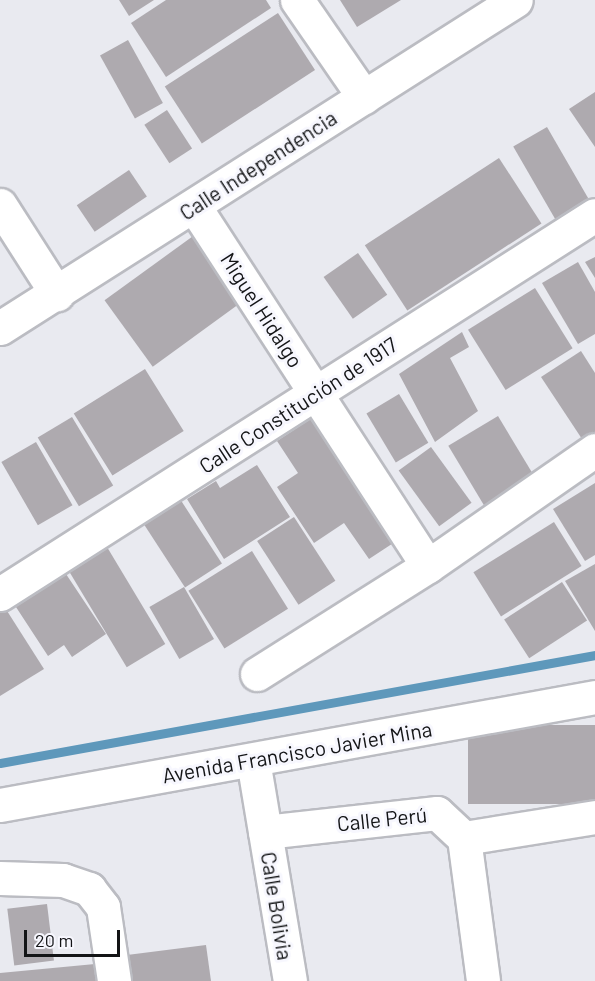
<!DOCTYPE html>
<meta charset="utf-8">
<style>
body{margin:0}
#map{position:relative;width:595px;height:981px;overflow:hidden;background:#e9eaf0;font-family:Barlow,sans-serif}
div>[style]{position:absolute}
.stream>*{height:9px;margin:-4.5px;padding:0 4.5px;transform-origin:4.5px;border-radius:4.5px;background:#5e98bb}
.building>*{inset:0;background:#aeaaaf;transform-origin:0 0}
.roads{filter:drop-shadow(2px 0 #bbbcc2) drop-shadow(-2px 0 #bbbcc2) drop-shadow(0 2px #bbbcc2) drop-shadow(0 -2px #bbbcc2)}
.street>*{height:33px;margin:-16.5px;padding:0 16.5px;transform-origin:16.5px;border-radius:16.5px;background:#fff}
span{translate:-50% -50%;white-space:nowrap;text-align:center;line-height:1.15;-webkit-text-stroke:6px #f7f7fe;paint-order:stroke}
.street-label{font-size:21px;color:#131416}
.scale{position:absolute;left:24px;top:930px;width:96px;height:27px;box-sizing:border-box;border:3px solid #131416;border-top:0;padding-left:8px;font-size:18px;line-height:21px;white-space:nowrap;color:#131416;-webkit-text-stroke:4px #f7f7fe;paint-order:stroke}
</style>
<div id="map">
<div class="stream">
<i style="left:0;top:763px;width:605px;rotate:-10.29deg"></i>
</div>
<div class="building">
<i style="clip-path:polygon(119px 0,154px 0,129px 16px)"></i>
<i style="clip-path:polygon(166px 0,266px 0,271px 8px,166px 77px,131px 23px)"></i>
<i style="clip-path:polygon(340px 0,401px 0,357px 27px)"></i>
<i style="left:278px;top:13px;width:68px;height:135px;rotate:57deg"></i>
<i style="left:128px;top:40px;width:72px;height:32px;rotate:61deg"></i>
<i style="clip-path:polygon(595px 92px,595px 147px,569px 109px)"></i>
<i style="left:167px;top:110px;width:46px;height:27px;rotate:57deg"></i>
<i style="left:547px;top:127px;width:85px;height:39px;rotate:60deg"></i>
<i style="left:499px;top:158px;width:78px;height:160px;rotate:57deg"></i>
<i style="left:129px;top:170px;width:32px;height:63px;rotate:56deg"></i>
<i style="left:200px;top:231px;width:82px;height:118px;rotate:54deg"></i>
<i style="left:358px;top:253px;width:51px;height:42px;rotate:55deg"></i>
<i style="clip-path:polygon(595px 257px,595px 278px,585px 262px)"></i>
<i style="clip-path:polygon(578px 262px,595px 292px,595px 334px,578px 344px,542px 283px)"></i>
<i style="left:535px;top:288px;width:71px;height:79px;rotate:58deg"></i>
<i style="clip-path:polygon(462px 332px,469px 347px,450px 358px,478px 411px,435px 442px,399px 374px)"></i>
<i style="clip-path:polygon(581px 351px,595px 373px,595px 434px,584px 442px,541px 377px)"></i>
<i style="left:145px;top:369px;width:73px;height:84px;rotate:58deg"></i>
<i style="left:399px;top:394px;width:57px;height:38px;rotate:59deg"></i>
<i style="clip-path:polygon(321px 412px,404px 536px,369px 559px,344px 523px,314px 543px,277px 487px,298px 473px,277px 441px)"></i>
<i style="left:498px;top:416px;width:71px;height:58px;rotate:59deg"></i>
<i style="left:72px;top:417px;width:80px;height:40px;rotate:59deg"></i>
<i style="left:36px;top:442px;width:73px;height:40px;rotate:60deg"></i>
<i style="left:431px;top:447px;width:69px;height:40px;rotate:54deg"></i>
<i style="clip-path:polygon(257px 465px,290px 517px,224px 559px,187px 499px,216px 481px,220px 488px)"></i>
<i style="clip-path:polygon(595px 483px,595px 555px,585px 561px,553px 509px)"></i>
<i style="left:180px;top:499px;width:77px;height:44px;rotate:57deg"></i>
<i style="left:294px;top:517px;width:76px;height:44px;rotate:57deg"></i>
<i style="left:554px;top:522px;width:52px;height:95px;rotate:58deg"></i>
<i style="left:104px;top:542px;width:119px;height:45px;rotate:59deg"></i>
<i style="left:252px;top:551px;width:68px;height:75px;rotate:58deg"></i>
<i style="clip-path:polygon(595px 564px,595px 631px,565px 581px)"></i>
<i style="clip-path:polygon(64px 571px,106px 634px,72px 657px,64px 645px,48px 656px,14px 604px)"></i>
<i style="left:562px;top:582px;width:46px;height:69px;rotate:57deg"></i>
<i style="left:184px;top:587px;width:60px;height:40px;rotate:60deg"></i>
<i style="clip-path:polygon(2px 603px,44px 669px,0 696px,0 604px)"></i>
<i style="left:595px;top:725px;width:79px;height:127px;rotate:90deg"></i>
<i style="left:47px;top:904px;width:57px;height:40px;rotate:83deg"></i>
<i style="clip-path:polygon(206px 945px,211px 981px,130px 981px,127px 955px)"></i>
<i style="clip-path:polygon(95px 964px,97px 981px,0 981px,0 973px)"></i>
</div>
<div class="roads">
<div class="street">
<i style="left:297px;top:0;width:118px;rotate:55.4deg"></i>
<i style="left:0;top:205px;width:106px;rotate:57.4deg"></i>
<i style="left:194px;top:206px;width:429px;rotate:57deg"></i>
<i style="left:0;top:328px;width:611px;rotate:-32.44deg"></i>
<i style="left:0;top:594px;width:705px;rotate:-32.5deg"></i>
<i style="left:257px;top:674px;width:202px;rotate:-32.3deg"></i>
<i style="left:428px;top:566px;width:203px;rotate:-34.8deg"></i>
<i style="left:253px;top:760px;width:224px;rotate:80.5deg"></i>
<i style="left:0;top:805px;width:605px;rotate:-10.29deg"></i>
<i style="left:265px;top:832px;width:173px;rotate:-6.3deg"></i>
<i style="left:437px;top:813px;width:37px;rotate:43deg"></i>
<i style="left:464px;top:838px;width:133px;rotate:-9.1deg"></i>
<i style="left:464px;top:838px;width:144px;rotate:82.4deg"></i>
<i style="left:0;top:878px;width:63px;rotate:1.8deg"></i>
<i style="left:63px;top:880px;width:28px;rotate:19deg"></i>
<i style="left:89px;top:889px;width:23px;rotate:52deg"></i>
<i style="left:103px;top:907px;width:75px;rotate:81.5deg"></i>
</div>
</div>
<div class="street-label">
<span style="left:258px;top:165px;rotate:-33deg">Calle Independencia</span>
<span style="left:262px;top:310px;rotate:57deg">Miguel Hidalgo</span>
<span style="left:298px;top:405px;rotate:-33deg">Calle Constitución de 1917</span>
<span style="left:297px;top:752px;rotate:-10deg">Avenida Francisco Javier Mina</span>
<span style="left:382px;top:819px;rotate:-6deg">Calle Perú</span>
<span style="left:277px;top:906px;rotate:81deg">Calle Bolivia</span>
</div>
<div class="scale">20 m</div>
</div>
